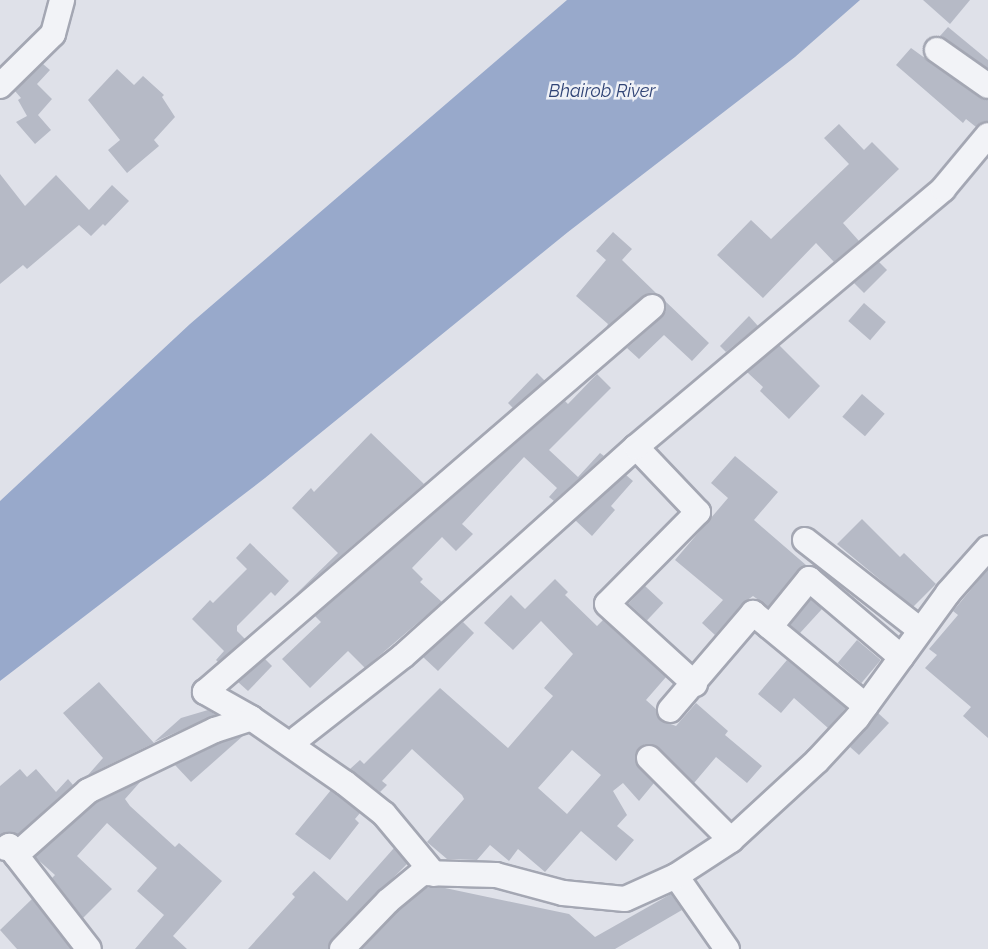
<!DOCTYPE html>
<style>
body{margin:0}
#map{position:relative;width:988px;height:949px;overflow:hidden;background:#dfe1e9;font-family:Raleway,sans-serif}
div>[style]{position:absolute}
.water>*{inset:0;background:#98a9cb}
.building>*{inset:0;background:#b6bac6;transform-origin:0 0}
.roads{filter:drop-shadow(2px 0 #a4a7b3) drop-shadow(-2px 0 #a4a7b3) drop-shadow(0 2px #a4a7b3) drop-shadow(0 -2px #a4a7b3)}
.minor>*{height:24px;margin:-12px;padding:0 12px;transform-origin:12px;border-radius:12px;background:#f2f3f7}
span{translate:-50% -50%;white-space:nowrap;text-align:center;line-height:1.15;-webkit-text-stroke:5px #eff1f6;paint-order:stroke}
.water-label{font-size:18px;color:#304476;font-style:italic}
</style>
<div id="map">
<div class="water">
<i style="clip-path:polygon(567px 0,860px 0,795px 57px,568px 232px,265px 478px,0 681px,0 501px,190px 324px)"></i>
</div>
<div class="building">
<i style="clip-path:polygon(923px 0,970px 0,950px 24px)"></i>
<i style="clip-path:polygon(948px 27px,988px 60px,988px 69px,940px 36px)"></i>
<i style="clip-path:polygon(911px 48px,980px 98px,988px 100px,988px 121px,976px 127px,966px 119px,963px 123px,896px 65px)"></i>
<i style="clip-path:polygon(43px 64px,50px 70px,37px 84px,52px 99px,38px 115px,51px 130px,35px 144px,16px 122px,27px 116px,18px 100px,21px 98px,15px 91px)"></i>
<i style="clip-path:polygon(117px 69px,134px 85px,143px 76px,164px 95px,162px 97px,175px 117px,154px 140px,159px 146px,127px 173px,108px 150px,120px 140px,88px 100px)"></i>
<i style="clip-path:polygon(839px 124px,864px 150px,872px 142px,899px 169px,843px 223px,859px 241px,834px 262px,816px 243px,763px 298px,717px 255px,751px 220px,771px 239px,849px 164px,824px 138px)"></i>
<i style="clip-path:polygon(0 174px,25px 206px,56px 175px,89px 210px,112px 185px,129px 201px,105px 226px,103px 224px,91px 236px,79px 225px,27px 269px,23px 265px,0 284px)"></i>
<i style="clip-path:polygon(613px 232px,632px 249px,622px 260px,657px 294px,643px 296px,606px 328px,608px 324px,576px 296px,606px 260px,596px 251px)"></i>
<i style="clip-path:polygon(879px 262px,887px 270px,864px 293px,854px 283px)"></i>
<i style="clip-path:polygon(664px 300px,709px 343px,692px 361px,664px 335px,639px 359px,627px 348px,662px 317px,666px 311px)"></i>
<i style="left:864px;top:303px;width:29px;height:24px;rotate:41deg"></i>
<i style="clip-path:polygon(749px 316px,758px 326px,726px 352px,720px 346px)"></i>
<i style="clip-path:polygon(779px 345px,820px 386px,789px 419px,760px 391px,763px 387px,747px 372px)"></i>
<i style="clip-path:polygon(537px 373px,545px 381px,513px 408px,508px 403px)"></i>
<i style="clip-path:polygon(597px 374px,611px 388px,549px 450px,578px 477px,600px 453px,604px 456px,554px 501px,549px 497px,557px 488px,524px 457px,462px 524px,473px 534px,456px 551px,442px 537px,412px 568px,423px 579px,420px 582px,442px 602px,365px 668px,348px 651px,310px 688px,282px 659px,321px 622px,315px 616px,565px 401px,568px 404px)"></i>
<i style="left:862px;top:394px;width:30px;height:30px;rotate:41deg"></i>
<i style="clip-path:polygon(371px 433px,424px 484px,294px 596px,338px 553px,292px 508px,311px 488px,314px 492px)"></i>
<i style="clip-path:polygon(735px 456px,778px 492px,754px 520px,806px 565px,798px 570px,768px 607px,753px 596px,742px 604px,715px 635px,702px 623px,723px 600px,675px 560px,728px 498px,711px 483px)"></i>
<i style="clip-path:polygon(626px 475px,633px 481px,611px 506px,615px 510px,592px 536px,575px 520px)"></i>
<i style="clip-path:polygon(862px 519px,900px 557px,904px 553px,936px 584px,913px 607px,837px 544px)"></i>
<i style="clip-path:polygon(250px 543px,289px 581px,275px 596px,271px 592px,237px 626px,237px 631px,245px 639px,218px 662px,216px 660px,224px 651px,192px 619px,210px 600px,213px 603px,247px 569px,236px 558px)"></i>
<i style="clip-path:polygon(988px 569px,988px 738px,963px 716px,971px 707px,925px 668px,937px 655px,929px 649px,958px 615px,953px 611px)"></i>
<i style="clip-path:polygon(evenodd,555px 579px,568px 592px,565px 595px,597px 626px,603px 620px,666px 677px,646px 700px,656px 709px,660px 720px,676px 726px,696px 703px,728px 731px,725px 735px,762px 766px,747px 783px,716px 757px,694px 783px,659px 748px,645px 744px,635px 754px,635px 761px,654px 783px,639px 801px,623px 783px,613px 791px,627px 815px,617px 826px,634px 840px,616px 861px,581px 831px,545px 872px,518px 849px,509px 861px,490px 845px,477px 860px,447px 859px,427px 842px,464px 799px,462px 795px,412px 749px,382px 781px,387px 785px,380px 792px,350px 769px,360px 760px,364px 764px,440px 688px,508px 748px,553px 696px,544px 688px,573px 654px,541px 621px,513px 650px,484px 623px,511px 595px,525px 609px,555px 579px,572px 750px,601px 775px,567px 814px,538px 788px,572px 750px)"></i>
<i style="left:645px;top:586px;width:25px;height:24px;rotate:43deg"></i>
<i style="clip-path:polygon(811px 599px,822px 609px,800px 633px,790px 625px)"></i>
<i style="clip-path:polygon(463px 622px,474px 633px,438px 671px,423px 657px)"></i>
<i style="left:857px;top:640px;width:31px;height:30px;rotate:40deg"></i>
<i style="clip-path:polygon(265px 659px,272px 666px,248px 691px,238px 682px)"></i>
<i style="clip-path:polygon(787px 660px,846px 708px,828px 728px,794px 698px,781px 713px,758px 694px)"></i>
<i style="clip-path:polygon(99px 682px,154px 743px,88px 775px,103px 758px,63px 713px)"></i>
<i style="clip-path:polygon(208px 710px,216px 715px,154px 742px,181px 718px)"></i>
<i style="clip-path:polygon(878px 713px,889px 723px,859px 755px,850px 747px)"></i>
<i style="clip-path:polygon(244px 735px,191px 782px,175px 765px,220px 743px)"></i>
<i style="clip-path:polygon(20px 769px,27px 777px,36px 769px,56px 792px,68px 779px,73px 785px,17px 835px,8px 832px,0 835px,0 786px)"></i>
<i style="clip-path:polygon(141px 781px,125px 799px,130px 806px,175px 847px,179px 843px,222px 881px,173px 936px,187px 949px,135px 949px,164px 915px,137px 891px,157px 868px,107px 823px,77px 856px,112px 889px,83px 918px,52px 878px,55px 875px,35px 857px,96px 803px)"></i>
<i style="clip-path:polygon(331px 790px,360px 813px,355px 819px,359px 823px,330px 860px,295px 834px)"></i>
<i style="clip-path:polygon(394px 848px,407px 864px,332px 939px,328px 949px,248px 949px,295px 897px,292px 894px,314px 871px,347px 901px)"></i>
<i style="clip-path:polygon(426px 888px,445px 888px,569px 914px,595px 937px,671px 894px,682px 910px,615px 949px,362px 949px,398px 911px)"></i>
<i style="clip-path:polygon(32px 899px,71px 949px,17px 949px,0 930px)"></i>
</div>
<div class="roads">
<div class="minor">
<i style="left:937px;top:50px;width:62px;rotate:35.2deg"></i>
<i style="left:0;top:86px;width:74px;rotate:-44.5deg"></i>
<i style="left:53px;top:34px;width:35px;rotate:-75deg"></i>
<i style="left:636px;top:447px;width:90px;rotate:46.4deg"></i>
<i style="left:698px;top:512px;width:129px;rotate:134.7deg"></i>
<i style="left:607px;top:604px;width:119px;rotate:42.3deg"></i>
<i style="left:805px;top:540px;width:146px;rotate:38deg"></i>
<i style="left:770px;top:627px;width:62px;rotate:-50.9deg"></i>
<i style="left:809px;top:579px;width:121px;rotate:40.3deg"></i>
<i style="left:670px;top:710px;width:128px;rotate:-49.4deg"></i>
<i style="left:753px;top:613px;width:146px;rotate:39.5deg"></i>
<i style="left:251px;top:718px;width:53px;rotate:-150.5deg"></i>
<i style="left:205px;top:692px;width:590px;rotate:-40.74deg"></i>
<i style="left:298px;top:738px;width:133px;rotate:-38deg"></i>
<i style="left:403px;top:656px;width:313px;rotate:-41.9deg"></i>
<i style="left:636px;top:447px;width:401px;rotate:-40deg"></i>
<i style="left:943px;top:189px;width:70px;rotate:-50.2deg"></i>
<i style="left:649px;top:758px;width:116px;rotate:45deg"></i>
<i style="left:6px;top:848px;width:4px;rotate:-34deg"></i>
<i style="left:9px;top:846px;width:130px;rotate:52.2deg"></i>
<i style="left:16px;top:855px;width:96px;rotate:-41.6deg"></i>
<i style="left:88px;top:791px;width:141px;rotate:-25.7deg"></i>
<i style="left:215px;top:730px;width:38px;rotate:-18deg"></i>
<i style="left:251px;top:718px;width:114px;rotate:34.7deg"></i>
<i style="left:345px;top:783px;width:50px;rotate:38.5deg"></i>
<i style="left:384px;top:814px;width:78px;rotate:50.2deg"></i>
<i style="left:676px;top:876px;width:89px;rotate:55.1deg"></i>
<i style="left:342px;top:949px;width:66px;rotate:-46.2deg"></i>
<i style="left:388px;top:901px;width:44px;rotate:-39.5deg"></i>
<i style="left:422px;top:873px;width:74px;rotate:1.5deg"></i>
<i style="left:496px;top:875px;width:69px;rotate:15deg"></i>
<i style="left:563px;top:893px;width:62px;rotate:5.5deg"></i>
<i style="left:625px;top:899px;width:56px;rotate:-24.3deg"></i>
<i style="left:676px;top:876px;width:66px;rotate:-33.2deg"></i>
<i style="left:731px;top:840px;width:117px;rotate:-42.6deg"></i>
<i style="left:817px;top:761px;width:59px;rotate:-47.1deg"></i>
<i style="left:857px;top:718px;width:155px;rotate:-53.9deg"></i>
<i style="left:948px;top:593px;width:60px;rotate:-48.4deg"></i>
</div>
</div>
<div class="water-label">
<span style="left:602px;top:91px">Bhairob River</span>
</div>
</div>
